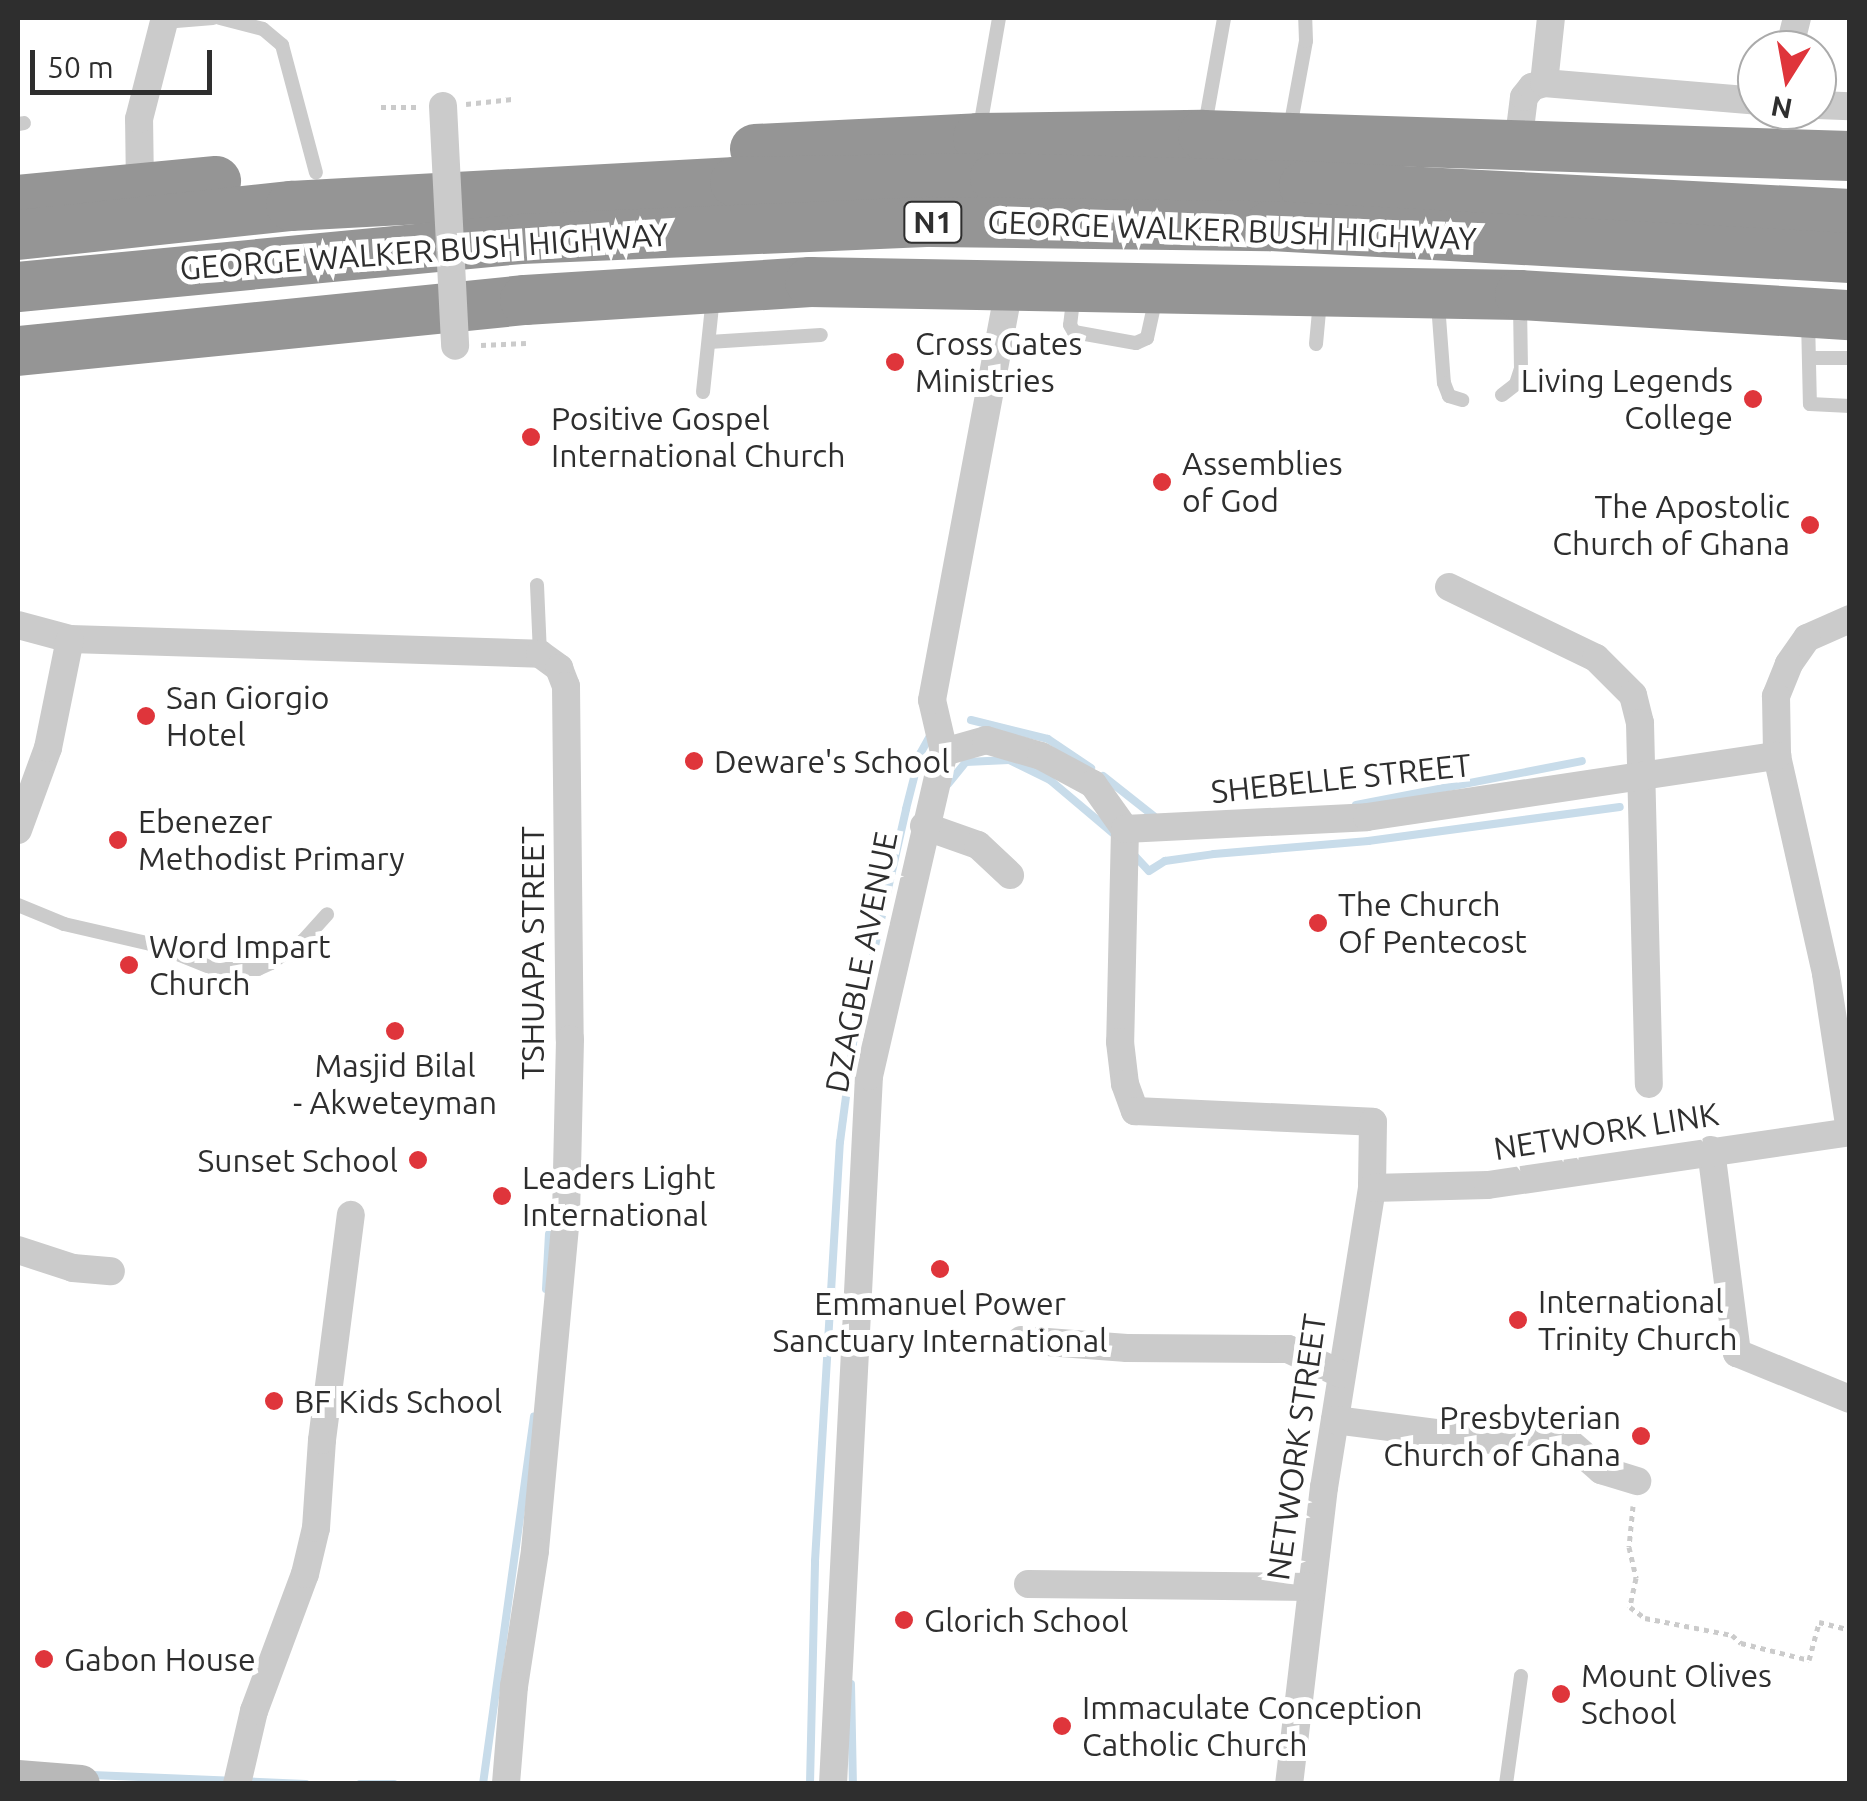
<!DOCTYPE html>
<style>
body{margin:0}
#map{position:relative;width:1867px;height:1801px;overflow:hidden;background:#fff;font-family:Ubuntu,sans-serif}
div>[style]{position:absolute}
.stream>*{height:8px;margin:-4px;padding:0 4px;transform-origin:4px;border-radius:4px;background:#c8dcea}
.path>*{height:5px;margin-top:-2.5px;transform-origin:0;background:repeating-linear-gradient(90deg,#cbcbcb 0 5px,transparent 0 10px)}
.lane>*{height:14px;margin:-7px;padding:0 7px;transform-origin:7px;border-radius:7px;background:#cbcbcb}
.street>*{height:28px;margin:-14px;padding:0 14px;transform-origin:14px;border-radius:14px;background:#cbcbcb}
.secondary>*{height:38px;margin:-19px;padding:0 19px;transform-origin:19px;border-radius:19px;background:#b8b8b8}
.highway>*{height:50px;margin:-25px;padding:0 25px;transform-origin:25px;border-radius:25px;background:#959595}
.street-bridge>*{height:28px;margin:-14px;padding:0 14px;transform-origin:14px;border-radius:14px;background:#cbcbcb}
.dots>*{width:28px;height:28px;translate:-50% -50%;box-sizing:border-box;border:5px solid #fff;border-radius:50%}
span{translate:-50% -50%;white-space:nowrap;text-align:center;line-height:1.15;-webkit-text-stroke:10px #fff;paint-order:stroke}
.shield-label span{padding:2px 8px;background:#fff;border:2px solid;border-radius:8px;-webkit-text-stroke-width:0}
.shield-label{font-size:30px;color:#2e2e2e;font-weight:700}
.street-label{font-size:32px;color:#2e2e2e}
.poi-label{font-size:32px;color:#2e2e2e}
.left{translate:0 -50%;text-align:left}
.right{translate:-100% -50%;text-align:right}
.frame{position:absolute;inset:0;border:20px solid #2e2e2e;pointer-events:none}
.north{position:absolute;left:1737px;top:30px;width:100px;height:100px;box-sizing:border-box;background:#fff;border:2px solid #ababab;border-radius:50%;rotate:191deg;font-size:28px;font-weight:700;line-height:40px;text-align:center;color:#2e2e2e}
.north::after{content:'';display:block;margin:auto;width:35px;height:45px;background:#df353b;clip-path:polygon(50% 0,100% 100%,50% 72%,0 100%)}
.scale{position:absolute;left:30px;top:50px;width:182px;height:45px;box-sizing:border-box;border:5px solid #2e2e2e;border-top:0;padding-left:12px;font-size:30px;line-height:35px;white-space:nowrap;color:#2e2e2e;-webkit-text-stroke:8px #fff;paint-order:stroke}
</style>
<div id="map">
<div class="stream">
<i style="left:971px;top:720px;width:79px;rotate:13.9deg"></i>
<i style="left:1048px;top:739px;width:52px;rotate:34deg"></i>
<i style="left:1103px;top:776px;width:66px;rotate:38.3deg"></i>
<i style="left:948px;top:784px;width:28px;rotate:-51deg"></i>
<i style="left:966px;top:762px;width:43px;rotate:-2.7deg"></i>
<i style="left:1009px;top:760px;width:46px;rotate:26deg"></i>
<i style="left:1050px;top:780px;width:82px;rotate:40.1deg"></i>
<i style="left:1356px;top:805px;width:230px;rotate:-11deg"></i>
<i style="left:1133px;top:854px;width:23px;rotate:47deg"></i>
<i style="left:1149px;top:871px;width:19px;rotate:-32deg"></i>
<i style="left:1165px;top:861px;width:49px;rotate:-8.1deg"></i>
<i style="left:1214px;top:854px;width:155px;rotate:-4.8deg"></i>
<i style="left:1368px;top:841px;width:254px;rotate:-7.7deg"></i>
<i style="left:551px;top:1218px;width:7px;rotate:-90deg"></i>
<i style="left:546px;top:1289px;width:55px;rotate:-86.9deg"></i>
<i style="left:851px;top:1684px;width:100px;rotate:88.9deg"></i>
<i style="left:92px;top:1775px;width:214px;rotate:2.4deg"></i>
<i style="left:360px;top:1784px;width:34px"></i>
<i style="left:483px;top:1784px;width:371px;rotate:-82.1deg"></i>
<i style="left:810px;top:1784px;width:223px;rotate:-88.7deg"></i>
<i style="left:815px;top:1561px;width:420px;rotate:-86.6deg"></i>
<i style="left:840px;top:1142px;width:100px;rotate:-82.5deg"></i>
<i style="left:853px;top:1043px;width:240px;rotate:-77.2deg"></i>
<i style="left:906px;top:809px;width:57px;rotate:-75.7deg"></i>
<i style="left:920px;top:754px;width:23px;rotate:-61deg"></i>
</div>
<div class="path">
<i style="left:466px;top:104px;width:46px;rotate:-6.2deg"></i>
<i style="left:381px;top:107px;width:39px"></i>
<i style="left:481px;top:345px;width:45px;rotate:-2.5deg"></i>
<i style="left:1633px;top:1506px;width:41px;rotate:95.6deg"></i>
<i style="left:1629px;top:1547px;width:32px;rotate:77deg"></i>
<i style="left:1636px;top:1578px;width:30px;rotate:102deg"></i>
<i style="left:1630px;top:1607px;width:19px;rotate:36deg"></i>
<i style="left:1645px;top:1618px;width:89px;rotate:11.1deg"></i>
<i style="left:1732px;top:1635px;width:12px;rotate:42deg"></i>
<i style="left:1741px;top:1643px;width:70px;rotate:14deg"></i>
<i style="left:1809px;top:1660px;width:39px;rotate:-75deg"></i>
<i style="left:1819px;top:1622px;width:32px;rotate:14deg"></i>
</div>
<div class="lane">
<i style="left:220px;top:18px;width:44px;rotate:14.3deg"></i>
<i style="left:263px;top:29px;width:25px;rotate:40deg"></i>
<i style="left:282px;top:45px;width:132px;rotate:75.1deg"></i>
<i style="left:164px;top:22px;width:49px;rotate:-4.7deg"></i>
<i style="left:18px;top:124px;width:6px;rotate:-9deg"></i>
<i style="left:1205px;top:125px;width:109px;rotate:-79.9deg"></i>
<i style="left:980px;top:127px;width:111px;rotate:-80.1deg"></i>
<i style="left:1290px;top:128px;width:88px;rotate:-79.6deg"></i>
<i style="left:1306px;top:41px;width:23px;rotate:-92deg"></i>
<i style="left:1074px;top:293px;width:32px;rotate:97deg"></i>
<i style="left:1070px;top:325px;width:8px;rotate:60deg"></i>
<i style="left:1074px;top:332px;width:63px;rotate:10.1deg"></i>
<i style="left:1136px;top:343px;width:12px;rotate:-24deg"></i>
<i style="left:1147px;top:338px;width:42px;rotate:-77.6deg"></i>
<i style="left:1438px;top:304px;width:79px;rotate:85.7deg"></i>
<i style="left:1444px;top:383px;width:14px;rotate:69deg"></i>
<i style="left:1449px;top:396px;width:14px;rotate:17deg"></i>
<i style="left:1808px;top:319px;width:85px;rotate:88.7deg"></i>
<i style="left:1810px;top:404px;width:40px;rotate:2.9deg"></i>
<i style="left:709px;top:342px;width:112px;rotate:-3.6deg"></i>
<i style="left:1316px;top:344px;width:43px;rotate:-84.7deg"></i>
<i style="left:1809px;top:358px;width:41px"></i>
<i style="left:703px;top:392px;width:96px;rotate:-84deg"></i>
<i style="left:1502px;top:395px;width:18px;rotate:-38deg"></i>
<i style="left:1516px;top:384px;width:16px;rotate:-72deg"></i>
<i style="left:1521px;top:369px;width:65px;rotate:-90.9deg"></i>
<i style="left:537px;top:585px;width:69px;rotate:87.5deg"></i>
<i style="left:18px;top:905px;width:50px;rotate:22.4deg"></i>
<i style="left:64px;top:924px;width:93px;rotate:13deg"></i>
<i style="left:155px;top:945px;width:65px;rotate:21.8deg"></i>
<i style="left:215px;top:969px;width:43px"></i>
<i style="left:258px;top:969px;width:14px;rotate:-25deg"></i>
<i style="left:271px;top:963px;width:39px;rotate:-35deg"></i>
<i style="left:303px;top:941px;width:36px;rotate:-48deg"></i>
<i style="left:1506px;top:1784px;width:109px;rotate:-82.1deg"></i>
</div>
<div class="street">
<i style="left:1789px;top:50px;width:33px;rotate:-76deg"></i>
<i style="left:1544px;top:83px;width:65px;rotate:-83.9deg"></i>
<i style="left:1817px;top:105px;width:33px;rotate:2deg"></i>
<i style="left:1518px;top:145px;width:48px;rotate:-82.9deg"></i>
<i style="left:1524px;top:97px;width:13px;rotate:-51deg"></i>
<i style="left:1532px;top:87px;width:13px;rotate:-18deg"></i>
<i style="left:1544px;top:83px;width:214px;rotate:4.8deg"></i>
<i style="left:140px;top:187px;width:68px;rotate:-90.8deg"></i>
<i style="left:139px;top:119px;width:104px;rotate:-75.6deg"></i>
<i style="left:1449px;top:587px;width:163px;rotate:25.8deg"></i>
<i style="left:1596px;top:658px;width:52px;rotate:45deg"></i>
<i style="left:1633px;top:695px;width:29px;rotate:76deg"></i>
<i style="left:1640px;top:723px;width:361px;rotate:88.6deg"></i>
<i style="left:1850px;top:619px;width:47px;rotate:156.2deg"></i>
<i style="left:1807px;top:638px;width:32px;rotate:125deg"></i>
<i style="left:1789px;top:664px;width:35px;rotate:112deg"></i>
<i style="left:1776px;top:696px;width:60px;rotate:89deg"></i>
<i style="left:1777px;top:756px;width:223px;rotate:77.3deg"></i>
<i style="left:1826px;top:974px;width:159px;rotate:81.3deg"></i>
<i style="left:18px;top:625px;width:54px;rotate:15.1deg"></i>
<i style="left:70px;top:639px;width:470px;rotate:1.8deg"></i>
<i style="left:540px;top:654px;width:24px;rotate:36deg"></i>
<i style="left:559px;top:668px;width:19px;rotate:69deg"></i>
<i style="left:566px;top:686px;width:353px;rotate:89.4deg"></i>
<i style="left:570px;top:1039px;width:177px;rotate:91.3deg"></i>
<i style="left:566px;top:1216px;width:336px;rotate:95.3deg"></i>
<i style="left:535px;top:1551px;width:137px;rotate:98.8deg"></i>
<i style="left:514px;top:1686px;width:98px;rotate:94.7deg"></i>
<i style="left:944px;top:752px;width:44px;rotate:-15.9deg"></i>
<i style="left:986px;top:740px;width:57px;rotate:16.2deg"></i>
<i style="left:1041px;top:756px;width:59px;rotate:28.3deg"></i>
<i style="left:1093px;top:784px;width:55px;rotate:54.6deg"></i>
<i style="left:924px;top:826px;width:57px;rotate:19.4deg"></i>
<i style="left:978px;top:845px;width:44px;rotate:43.2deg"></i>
<i style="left:1125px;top:829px;width:213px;rotate:91.3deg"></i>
<i style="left:1120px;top:1042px;width:42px;rotate:83.2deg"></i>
<i style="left:1125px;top:1084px;width:29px;rotate:70deg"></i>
<i style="left:1135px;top:1111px;width:238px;rotate:2.6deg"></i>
<i style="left:1373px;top:1122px;width:66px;rotate:90.9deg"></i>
<i style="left:1372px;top:1188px;width:303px;rotate:99.1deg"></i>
<i style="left:1324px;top:1487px;width:299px;rotate:96.7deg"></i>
<i style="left:1125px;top:829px;width:242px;rotate:-2.8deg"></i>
<i style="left:1367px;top:817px;width:415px;rotate:-8.5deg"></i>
<i style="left:18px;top:830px;width:87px;rotate:-69.9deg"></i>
<i style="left:48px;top:748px;width:111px;rotate:-78.6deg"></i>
<i style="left:1711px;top:1150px;width:205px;rotate:82.7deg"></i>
<i style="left:1737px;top:1353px;width:122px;rotate:22.2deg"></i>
<i style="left:1372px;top:1188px;width:116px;rotate:-1.5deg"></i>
<i style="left:1488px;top:1185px;width:366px;rotate:-8.3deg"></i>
<i style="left:18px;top:1250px;width:58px;rotate:18.1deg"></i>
<i style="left:73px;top:1268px;width:38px;rotate:5deg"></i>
<i style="left:1021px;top:1340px;width:106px;rotate:4.3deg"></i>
<i style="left:1127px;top:1348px;width:161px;rotate:0.4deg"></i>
<i style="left:1288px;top:1349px;width:59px;rotate:25.3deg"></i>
<i style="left:1335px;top:1420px;width:164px;rotate:7.3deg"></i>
<i style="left:1498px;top:1441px;width:29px;rotate:-18deg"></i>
<i style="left:1526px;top:1432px;width:30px;rotate:-2deg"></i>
<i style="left:1556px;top:1431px;width:60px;rotate:40.9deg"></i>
<i style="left:1601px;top:1470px;width:38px;rotate:17deg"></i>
<i style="left:1028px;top:1584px;width:284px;rotate:0.6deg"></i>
<i style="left:237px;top:1784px;width:75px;rotate:-76.9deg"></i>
<i style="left:254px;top:1711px;width:146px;rotate:-69.6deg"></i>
<i style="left:305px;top:1574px;width:47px;rotate:-76.6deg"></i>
<i style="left:316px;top:1528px;width:88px;rotate:-86.1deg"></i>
<i style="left:322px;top:1440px;width:227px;rotate:-82.7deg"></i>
<i style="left:833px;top:1784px;width:709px;rotate:-87.09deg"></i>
<i style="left:869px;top:1076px;width:333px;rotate:-77deg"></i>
<i style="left:944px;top:752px;width:53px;rotate:-103deg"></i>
<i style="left:932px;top:700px;width:422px;rotate:-79.4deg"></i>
</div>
<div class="secondary">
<i style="left:18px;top:1779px;width:63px;rotate:4.5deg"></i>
</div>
<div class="highway">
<i style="left:755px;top:149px;width:223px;rotate:-2.8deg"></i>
<i style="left:978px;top:138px;width:225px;rotate:-0.8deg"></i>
<i style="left:1203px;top:135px;width:647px;rotate:1.86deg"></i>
<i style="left:18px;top:200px;width:199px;rotate:-5.5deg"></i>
<i style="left:18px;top:235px;width:275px;rotate:-6.1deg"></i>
<i style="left:291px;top:206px;width:445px;rotate:-3.1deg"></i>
<i style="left:735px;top:182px;width:260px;rotate:-0.9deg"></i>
<i style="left:995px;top:178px;width:309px;rotate:1.5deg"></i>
<i style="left:1304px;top:186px;width:547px;rotate:2.94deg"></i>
<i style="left:18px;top:287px;width:505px;rotate:-5.45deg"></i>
<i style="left:521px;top:239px;width:411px;rotate:-2.4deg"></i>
<i style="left:932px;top:222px;width:338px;rotate:0.7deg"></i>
<i style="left:1270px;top:226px;width:581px;rotate:3.16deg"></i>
<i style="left:18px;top:351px;width:510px;rotate:-5.74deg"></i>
<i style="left:525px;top:300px;width:286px;rotate:-3.6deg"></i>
<i style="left:810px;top:282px;width:710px;rotate:1.05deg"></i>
<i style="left:1520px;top:295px;width:331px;rotate:3.5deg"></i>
</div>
<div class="street-bridge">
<i style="left:443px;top:106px;width:240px;rotate:87.1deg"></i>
</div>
<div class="dots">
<i style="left:895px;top:362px;background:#df353b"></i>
<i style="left:1753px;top:399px;background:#df353b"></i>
<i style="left:531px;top:437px;background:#df353b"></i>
<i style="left:1162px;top:482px;background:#df353b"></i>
<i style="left:1810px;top:525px;background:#df353b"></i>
<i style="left:146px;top:716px;background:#df353b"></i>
<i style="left:694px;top:761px;background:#df353b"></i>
<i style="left:118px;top:840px;background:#df353b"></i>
<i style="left:1318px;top:923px;background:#df353b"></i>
<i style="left:129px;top:965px;background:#df353b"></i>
<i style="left:395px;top:1031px;background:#df353b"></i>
<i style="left:418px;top:1160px;background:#df353b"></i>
<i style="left:502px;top:1196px;background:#df353b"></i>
<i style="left:940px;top:1269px;background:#df353b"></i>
<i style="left:1518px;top:1320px;background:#df353b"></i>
<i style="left:274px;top:1401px;background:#df353b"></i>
<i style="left:1641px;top:1436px;background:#df353b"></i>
<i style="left:904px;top:1620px;background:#df353b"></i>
<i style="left:44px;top:1659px;background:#df353b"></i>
<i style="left:1561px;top:1694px;background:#df353b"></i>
<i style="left:1062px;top:1726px;background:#df353b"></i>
</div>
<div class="shield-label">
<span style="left:933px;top:222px">N1</span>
</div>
<div class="street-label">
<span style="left:1232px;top:230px;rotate:2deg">GEORGE WALKER BUSH HIGHWAY</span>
<span style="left:424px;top:251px;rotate:-4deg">GEORGE WALKER BUSH HIGHWAY</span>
<span style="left:1341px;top:778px;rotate:-6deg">SHEBELLE STREET</span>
<span style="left:532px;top:953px;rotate:-90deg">TSHUAPA STREET</span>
<span style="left:861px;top:962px;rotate:-79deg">DZAGBLE AVENUE</span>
<span style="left:1606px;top:1131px;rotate:-9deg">NETWORK LINK</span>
<span style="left:1296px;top:1447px;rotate:-82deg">NETWORK STREET</span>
</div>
<div class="poi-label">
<span class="left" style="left:915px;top:362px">Cross Gates<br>Ministries</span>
<span class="right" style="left:1733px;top:399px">Living Legends<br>College</span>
<span class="left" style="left:551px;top:437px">Positive Gospel<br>International Church</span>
<span class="left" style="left:1182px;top:482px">Assemblies<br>of God</span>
<span class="right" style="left:1790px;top:525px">The Apostolic<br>Church of Ghana</span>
<span class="left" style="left:166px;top:716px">San Giorgio<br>Hotel</span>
<span class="left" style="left:714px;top:761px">Deware's School</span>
<span class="left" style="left:138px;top:840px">Ebenezer<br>Methodist Primary</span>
<span class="left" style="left:1338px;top:923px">The Church<br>Of Pentecost</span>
<span class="left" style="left:149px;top:965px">Word Impart<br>Church</span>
<span style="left:395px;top:1084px">Masjid Bilal<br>- Akweteyman</span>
<span class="right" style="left:398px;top:1160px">Sunset School</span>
<span class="left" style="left:522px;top:1196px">Leaders Light<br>International</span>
<span class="left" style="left:1538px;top:1320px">International<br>Trinity Church</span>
<span style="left:940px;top:1322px">Emmanuel Power<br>Sanctuary International</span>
<span class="left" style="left:294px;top:1401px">BF Kids School</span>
<span class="right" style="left:1621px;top:1436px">Presbyterian<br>Church of Ghana</span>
<span class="left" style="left:924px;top:1620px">Glorich School</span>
<span class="left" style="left:64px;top:1659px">Gabon House</span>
<span class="left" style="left:1581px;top:1694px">Mount Olives<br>School</span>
<span class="left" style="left:1082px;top:1726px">Immaculate Conception<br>Catholic Church</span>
</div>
<div class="frame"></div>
<div class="north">N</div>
<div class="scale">50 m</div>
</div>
